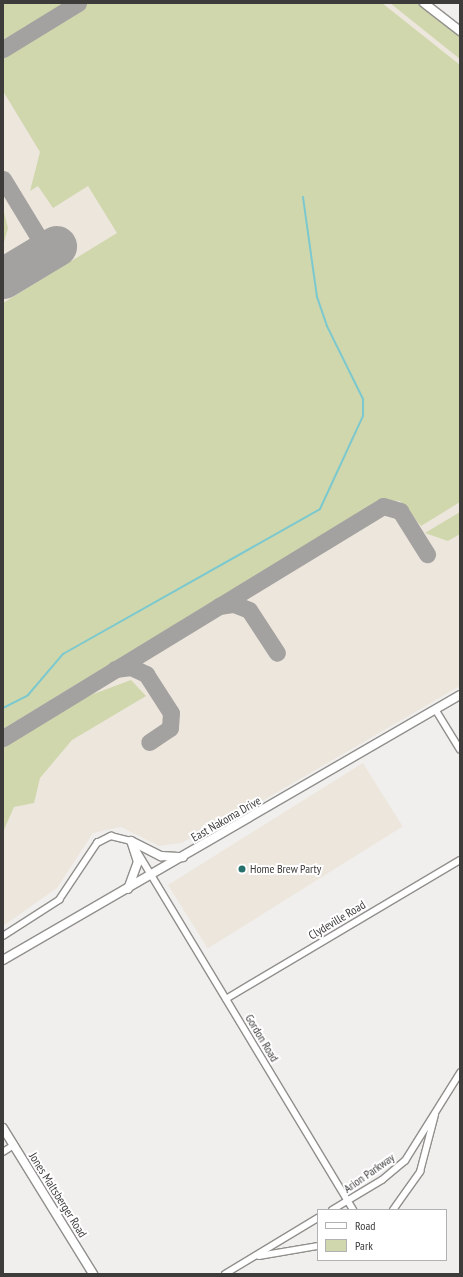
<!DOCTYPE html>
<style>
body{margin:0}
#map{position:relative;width:463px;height:1277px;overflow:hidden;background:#f1efed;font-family:"PT Sans Narrow",sans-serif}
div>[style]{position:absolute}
.built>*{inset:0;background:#ece6dc;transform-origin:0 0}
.green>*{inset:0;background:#d1d7ad}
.stream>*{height:2px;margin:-1px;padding:0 1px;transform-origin:1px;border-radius:1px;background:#7bc9ce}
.taxiway>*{height:17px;margin:-8.5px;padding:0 8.5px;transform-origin:8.5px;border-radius:8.5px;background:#a4a2a0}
.runway>*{height:41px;margin:-20.5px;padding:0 20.5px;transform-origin:20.5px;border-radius:20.5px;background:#a4a2a0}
.roads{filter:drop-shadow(1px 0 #918f8c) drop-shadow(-1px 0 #918f8c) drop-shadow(0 1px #918f8c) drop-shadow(0 -1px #918f8c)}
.street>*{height:5.5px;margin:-2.75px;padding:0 2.75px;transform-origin:2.75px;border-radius:2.75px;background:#fff}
.secondary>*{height:8px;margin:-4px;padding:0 4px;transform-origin:4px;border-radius:4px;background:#fff}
.dots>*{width:11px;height:11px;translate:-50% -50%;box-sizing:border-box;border:2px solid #fff;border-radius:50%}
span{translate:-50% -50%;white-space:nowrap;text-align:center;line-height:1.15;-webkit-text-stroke:4px #fff;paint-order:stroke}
.street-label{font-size:12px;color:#3d3c3b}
.poi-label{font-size:12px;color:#3d3c3b}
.left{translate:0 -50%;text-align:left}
.frame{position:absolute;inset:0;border:4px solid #3d3c3b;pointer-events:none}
.legend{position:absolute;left:317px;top:1209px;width:130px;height:52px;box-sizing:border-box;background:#fff;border:1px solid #b1b1b1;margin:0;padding:5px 7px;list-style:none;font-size:12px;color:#3d3c3b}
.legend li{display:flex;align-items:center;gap:8px;height:20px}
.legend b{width:20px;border:1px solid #b1b1b1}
</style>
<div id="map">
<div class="built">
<i style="clip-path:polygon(3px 3px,400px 3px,460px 50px,460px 686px,262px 801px,181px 843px,159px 846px,121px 827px,93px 833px,57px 888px,3px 926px)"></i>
<i style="left:363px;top:763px;width:75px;height:230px;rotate:58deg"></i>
</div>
<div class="green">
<i style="clip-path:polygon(4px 3px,67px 3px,3px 40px)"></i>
<i style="clip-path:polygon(89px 3px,382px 3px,460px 65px,460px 502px,421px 526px,400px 501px,379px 500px,3px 729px,3px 303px,117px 233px,88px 186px,53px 208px,38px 186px,30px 191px,40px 152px,3px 91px,3px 55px)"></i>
<i style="clip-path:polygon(390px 3px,418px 3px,460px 36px,460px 59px)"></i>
<i style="clip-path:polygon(3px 209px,8px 228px,3px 246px)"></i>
<i style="clip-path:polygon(460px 512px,460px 534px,448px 541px,425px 533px)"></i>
<i style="clip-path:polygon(131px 680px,146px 696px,72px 740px,40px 778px,34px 803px,14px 807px,3px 832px,3px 746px,80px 699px)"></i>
</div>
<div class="stream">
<i style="left:3px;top:708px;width:28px;rotate:-27deg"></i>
<i style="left:28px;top:695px;width:54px;rotate:-49.5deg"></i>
<i style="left:63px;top:654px;width:295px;rotate:-29.4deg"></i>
<i style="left:320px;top:509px;width:102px;rotate:-65.2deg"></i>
<i style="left:363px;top:416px;width:17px;rotate:-90deg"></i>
<i style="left:363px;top:399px;width:81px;rotate:-116.3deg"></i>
<i style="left:327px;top:326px;width:31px;rotate:-109deg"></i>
<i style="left:317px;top:297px;width:101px;rotate:-98deg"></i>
</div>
<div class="taxiway">
<i style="left:3px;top:49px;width:88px;rotate:-31.5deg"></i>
<i style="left:3px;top:179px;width:84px;rotate:58.6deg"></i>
<i style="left:219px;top:606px;width:15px;rotate:-8deg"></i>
<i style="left:234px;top:604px;width:16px;rotate:22deg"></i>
<i style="left:249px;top:610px;width:51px;rotate:56.9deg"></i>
<i style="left:115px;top:669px;width:16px;rotate:-7deg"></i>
<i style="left:131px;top:667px;width:17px;rotate:25deg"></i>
<i style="left:146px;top:674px;width:46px;rotate:57.3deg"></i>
<i style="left:171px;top:713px;width:15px;rotate:94deg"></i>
<i style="left:170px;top:728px;width:25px;rotate:146deg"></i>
<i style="left:3px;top:738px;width:445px;rotate:-31.4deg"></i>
<i style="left:383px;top:506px;width:18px;rotate:16deg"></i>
<i style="left:400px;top:511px;width:51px;rotate:57.9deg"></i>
</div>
<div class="runway">
<i style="left:3px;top:278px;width:62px;rotate:-31.1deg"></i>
</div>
<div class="roads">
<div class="street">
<i style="left:436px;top:710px;width:46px;rotate:58.4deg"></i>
<i style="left:3px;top:936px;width:67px;rotate:-32.7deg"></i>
<i style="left:59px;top:900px;width:69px;rotate:-56.3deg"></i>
<i style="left:97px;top:843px;width:16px;rotate:-27deg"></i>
<i style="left:111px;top:836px;width:21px;rotate:14deg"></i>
<i style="left:131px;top:841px;width:431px;rotate:58.9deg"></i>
<i style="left:226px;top:999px;width:272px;rotate:-30.7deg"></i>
<i style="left:3px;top:1152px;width:13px;rotate:-32deg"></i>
<i style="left:332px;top:1210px;width:58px;rotate:-31deg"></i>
<i style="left:382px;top:1180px;width:30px;rotate:-40deg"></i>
<i style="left:405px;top:1161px;width:104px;rotate:-58deg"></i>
<i style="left:393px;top:1210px;width:47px;rotate:-54.6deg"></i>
<i style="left:420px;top:1172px;width:59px;rotate:-75.3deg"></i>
<i style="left:259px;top:1256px;width:60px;rotate:-9.6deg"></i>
<i style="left:225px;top:1274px;width:109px;rotate:-31.1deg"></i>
</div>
<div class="secondary">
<i style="left:424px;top:3px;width:46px;rotate:37.9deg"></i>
<i style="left:131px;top:841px;width:34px;rotate:27deg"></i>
<i style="left:161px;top:856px;width:22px;rotate:3deg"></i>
<i style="left:128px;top:889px;width:29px;rotate:-70deg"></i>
<i style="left:138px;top:862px;width:22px;rotate:-108deg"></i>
<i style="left:3px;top:960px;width:528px;rotate:-30.11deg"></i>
<i style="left:3px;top:1128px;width:172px;rotate:58.3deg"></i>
</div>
</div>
<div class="dots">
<i style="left:242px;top:869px;background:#27716d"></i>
</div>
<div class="street-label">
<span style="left:226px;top:819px;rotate:-30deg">East Nakoma Drive</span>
<span style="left:337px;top:920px;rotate:-31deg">Clydeville Road</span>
<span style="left:262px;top:1038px;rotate:59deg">Gordon Road</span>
<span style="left:369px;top:1173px;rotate:-35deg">Arion Parkway</span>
<span style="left:58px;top:1195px;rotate:58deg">Jones Maltsberger Road</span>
</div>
<div class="poi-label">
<span class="left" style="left:250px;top:869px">Home Brew Party</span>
</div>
<div class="frame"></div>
<ul class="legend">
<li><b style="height:5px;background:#fff"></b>Road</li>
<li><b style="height:11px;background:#d1d7ad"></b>Park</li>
</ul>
</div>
